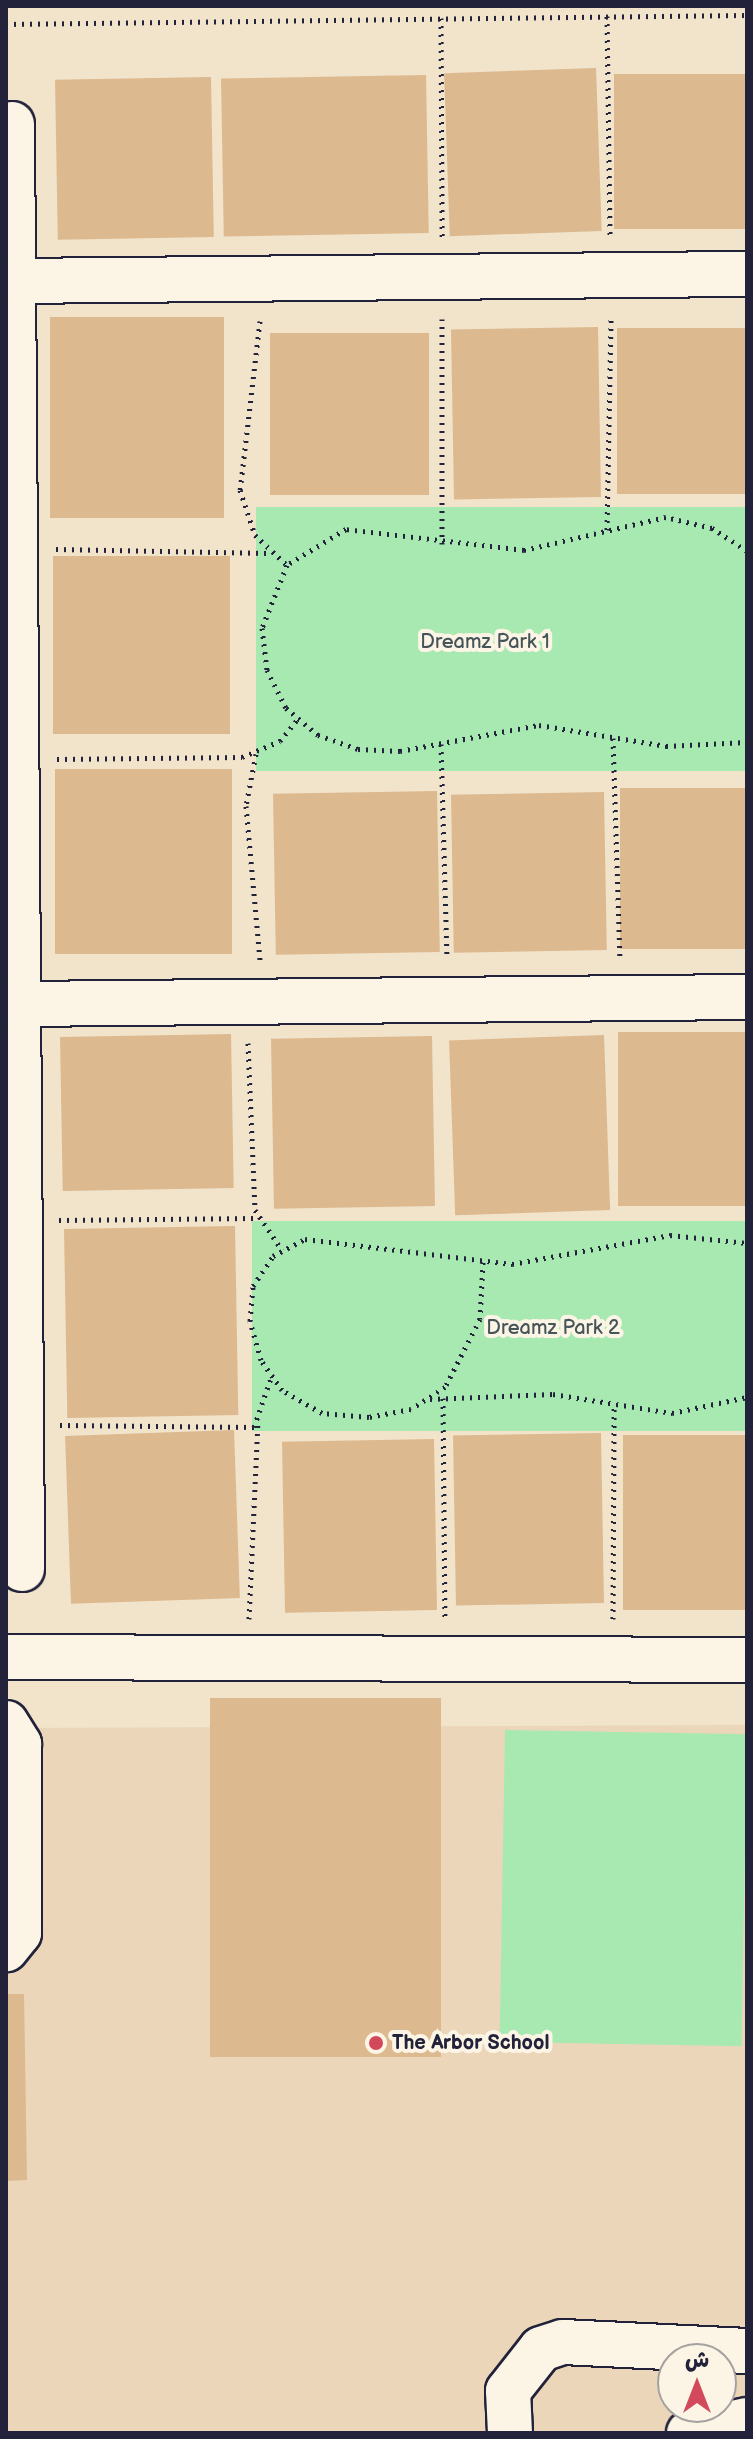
<!DOCTYPE html>
<meta charset="utf-8">
<style>
body{margin:0}
#map{position:relative;width:753px;height:2439px;overflow:hidden;background:#f2e3cb;font-family:"Balsamiq Sans","Playpen Sans Arabic",sans-serif}
div>[style]{position:absolute}
.built>*{inset:0;background:#ebd6b9}
.green>*{inset:0;background:#a8e9b2;transform-origin:0 0}
.building>*{inset:0;background:#dcb98e;transform-origin:0 0}
.path>*{height:5px;margin-top:-2.5px;transform-origin:0;background:repeating-linear-gradient(90deg,#22223b 0 2px,transparent 0 8px)}
.roads{filter:drop-shadow(2px 0 #22223b) drop-shadow(-2px 0 #22223b) drop-shadow(0 2px #22223b) drop-shadow(0 -2px #22223b)}
.minor>*{height:44px;margin:-22px;padding:0 22px;transform-origin:22px;border-radius:22px;background:#fcf5e5}
.dots>*{width:22px;height:22px;translate:-50% -50%;box-sizing:border-box;border:4px solid #fcf5e5;border-radius:50%}
span{translate:-50% -50%;white-space:nowrap;text-align:center;line-height:1.15;-webkit-text-stroke:8px #fcf5e5;paint-order:stroke}
.park-label{font-size:20px;color:#445459}
.poi-label{font-size:20px;color:#22223b;font-weight:700}
.left{translate:0 -50%;text-align:left}
.frame{position:absolute;inset:0;border:8px solid #22223b;pointer-events:none}
.north{position:absolute;left:657px;top:2343px;width:80px;height:80px;box-sizing:border-box;background:#fcf5e5;border:2px solid #a5a1a1;border-radius:50%;rotate:0deg;font-size:22px;font-weight:700;line-height:32px;text-align:center;color:#22223b}
.north::after{content:'';display:block;margin:auto;width:28px;height:36px;background:#d1495b;clip-path:polygon(50% 0,100% 100%,50% 72%,0 100%)}
</style>
<div id="map">
<div class="built">
<i style="clip-path:polygon(evenodd,747px 1725px,747px 2433px,6px 2433px,6px 1728px,747px 1725px,673px 2359px,721px 2359px,721px 2407px,673px 2407px,673px 2359px)"></i>
</div>
<div class="green">
<i style="left:747px;top:507px;width:264px;height:491px;rotate:90deg"></i>
<i style="left:747px;top:1221px;width:210px;height:495px;rotate:90deg"></i>
<i style="left:505px;top:1730px;width:242px;height:312px;rotate:1deg"></i>
</div>
<div class="building">
<i style="left:596px;top:68px;width:163px;height:152px;rotate:88deg"></i>
<i style="left:747px;top:74px;width:155px;height:133px;rotate:90deg"></i>
<i style="left:426px;top:75px;width:158px;height:205px;rotate:89deg"></i>
<i style="left:211px;top:77px;width:160px;height:156px;rotate:89deg"></i>
<i style="left:224px;top:317px;width:201px;height:174px;rotate:90deg"></i>
<i style="left:598px;top:327px;width:170px;height:147px;rotate:89deg"></i>
<i style="left:747px;top:328px;width:166px;height:130px;rotate:90deg"></i>
<i style="left:429px;top:333px;width:162px;height:159px;rotate:90deg"></i>
<i style="left:53px;top:556px;width:177px;height:178px"></i>
<i style="left:55px;top:769px;width:177px;height:185px"></i>
<i style="left:747px;top:788px;width:161px;height:127px;rotate:90deg"></i>
<i style="left:437px;top:791px;width:161px;height:164px;rotate:89deg"></i>
<i style="left:604px;top:792px;width:158px;height:153px;rotate:89deg"></i>
<i style="left:747px;top:1032px;width:174px;height:129px;rotate:90deg"></i>
<i style="left:231px;top:1034px;width:154px;height:171px;rotate:89deg"></i>
<i style="left:604px;top:1035px;width:175px;height:155px;rotate:88deg"></i>
<i style="left:432px;top:1036px;width:170px;height:161px;rotate:89deg"></i>
<i style="left:235px;top:1226px;width:189px;height:171px;rotate:89deg"></i>
<i style="left:234px;top:1430px;width:168px;height:169px;rotate:88deg"></i>
<i style="left:601px;top:1433px;width:170px;height:148px;rotate:89deg"></i>
<i style="left:623px;top:1435px;width:124px;height:175px"></i>
<i style="left:434px;top:1439px;width:171px;height:152px;rotate:89deg"></i>
<i style="left:210px;top:1698px;width:231px;height:359px"></i>
<i style="clip-path:polygon(6px 1994px,24px 1994px,27px 2180px,6px 2181px)"></i>
</div>
<div class="path">
<i style="left:607px;top:16px;width:219px;rotate:89.2deg"></i>
<i style="left:441px;top:18px;width:219px;rotate:89.7deg"></i>
<i style="left:6px;top:24px;width:741px;rotate:-0.7deg"></i>
<i style="left:260px;top:321px;width:170px;rotate:96.7deg"></i>
<i style="left:240px;top:490px;width:47px;rotate:71.6deg"></i>
<i style="left:255px;top:535px;width:44px;rotate:43.2deg"></i>
<i style="left:607px;top:530px;width:213px;rotate:-88.9deg"></i>
<i style="left:442px;top:544px;width:225px;rotate:-90deg"></i>
<i style="left:56px;top:549px;width:213px;rotate:1.1deg"></i>
<i style="left:747px;top:551px;width:42px;rotate:-146.7deg"></i>
<i style="left:712px;top:528px;width:47px;rotate:-166.6deg"></i>
<i style="left:666px;top:517px;width:146px;rotate:166.9deg"></i>
<i style="left:524px;top:550px;width:179px;rotate:-173.3deg"></i>
<i style="left:346px;top:529px;width:69px;rotate:148.6deg"></i>
<i style="left:287px;top:565px;width:68px;rotate:111.6deg"></i>
<i style="left:262px;top:628px;width:42px;rotate:83.2deg"></i>
<i style="left:267px;top:670px;width:42px;rotate:63.4deg"></i>
<i style="left:286px;top:708px;width:42px;rotate:40.2deg"></i>
<i style="left:318px;top:735px;width:42px;rotate:19.3deg"></i>
<i style="left:358px;top:749px;width:42px;rotate:2.7deg"></i>
<i style="left:400px;top:751px;width:141px;rotate:-10.6deg"></i>
<i style="left:539px;top:725px;width:129px;rotate:9.4deg"></i>
<i style="left:666px;top:746px;width:81px;rotate:-2.8deg"></i>
<i style="left:613px;top:738px;width:219px;rotate:88.2deg"></i>
<i style="left:441px;top:744px;width:214px;rotate:88.4deg"></i>
<i style="left:256px;top:754px;width:53px;rotate:100.9deg"></i>
<i style="left:246px;top:806px;width:156px;rotate:84.8deg"></i>
<i style="left:57px;top:759px;width:185px;rotate:-0.6deg"></i>
<i style="left:242px;top:757px;width:41px;rotate:-22.8deg"></i>
<i style="left:280px;top:741px;width:28px;rotate:-51deg"></i>
<i style="left:248px;top:1043px;width:167px;rotate:87.6deg"></i>
<i style="left:255px;top:1210px;width:48px;rotate:56deg"></i>
<i style="left:59px;top:1220px;width:199px;rotate:-0.6deg"></i>
<i style="left:483px;top:1262px;width:57px;rotate:93deg"></i>
<i style="left:480px;top:1319px;width:76px;rotate:117.2deg"></i>
<i style="left:445px;top:1387px;width:40px;rotate:147.1deg"></i>
<i style="left:411px;top:1409px;width:43px;rotate:169.2deg"></i>
<i style="left:369px;top:1417px;width:47px;rotate:-175.1deg"></i>
<i style="left:322px;top:1413px;width:46px;rotate:-150.1deg"></i>
<i style="left:282px;top:1390px;width:37px;rotate:-125deg"></i>
<i style="left:261px;top:1360px;width:41px;rotate:-105.8deg"></i>
<i style="left:250px;top:1321px;width:35px;rotate:-85deg"></i>
<i style="left:253px;top:1286px;width:36px;rotate:-56deg"></i>
<i style="left:273px;top:1256px;width:36px;rotate:-28deg"></i>
<i style="left:305px;top:1239px;width:209px;rotate:6.9deg"></i>
<i style="left:512px;top:1264px;width:161px;rotate:-10.4deg"></i>
<i style="left:670px;top:1235px;width:77px;rotate:5.9deg"></i>
<i style="left:443px;top:1398px;width:219px;rotate:89.5deg"></i>
<i style="left:430px;top:1399px;width:123px;rotate:-2.3deg"></i>
<i style="left:553px;top:1394px;width:121px;rotate:9.1deg"></i>
<i style="left:672px;top:1413px;width:77px;rotate:-12deg"></i>
<i style="left:60px;top:1425px;width:194px;rotate:0.6deg"></i>
<i style="left:254px;top:1427px;width:52px;rotate:-70.9deg"></i>
<i style="left:249px;top:1619px;width:200px;rotate:-87.4deg"></i>
<i style="left:613px;top:1619px;width:211px;rotate:-89.7deg"></i>
</div>
<div class="roads">
<div class="minor">
<i style="left:12px;top:124px;width:1445px;rotate:89.6deg"></i>
<i style="left:12px;top:281px;width:735px;rotate:-0.55deg"></i>
<i style="left:18px;top:1004px;width:729px;rotate:-0.55deg"></i>
<i style="left:6px;top:1657px;width:741px;rotate:0.23deg"></i>
<i style="left:6px;top:1723px;width:25px;rotate:58deg"></i>
<i style="left:19px;top:1744px;width:189px;rotate:90deg"></i>
<i style="left:19px;top:1933px;width:21px;rotate:129deg"></i>
<i style="left:510px;top:2433px;width:42px;rotate:-92.7deg"></i>
<i style="left:508px;top:2391px;width:53px;rotate:-51.8deg"></i>
<i style="left:541px;top:2349px;width:23px;rotate:-18deg"></i>
<i style="left:563px;top:2342px;width:184px;rotate:2.8deg"></i>
<i style="left:689px;top:2433px;width:59px;rotate:-12.6deg"></i>
</div>
</div>
<div class="dots">
<i style="left:376px;top:2043px;background:#d1495b"></i>
</div>
<div class="park-label">
<span style="left:485px;top:642px">Dreamz Park 1</span>
<span style="left:553px;top:1328px">Dreamz Park 2</span>
</div>
<div class="poi-label">
<span class="left" style="left:392px;top:2043px">The Arbor School</span>
</div>
<div class="frame"></div>
<div class="north">ش</div>
</div>
